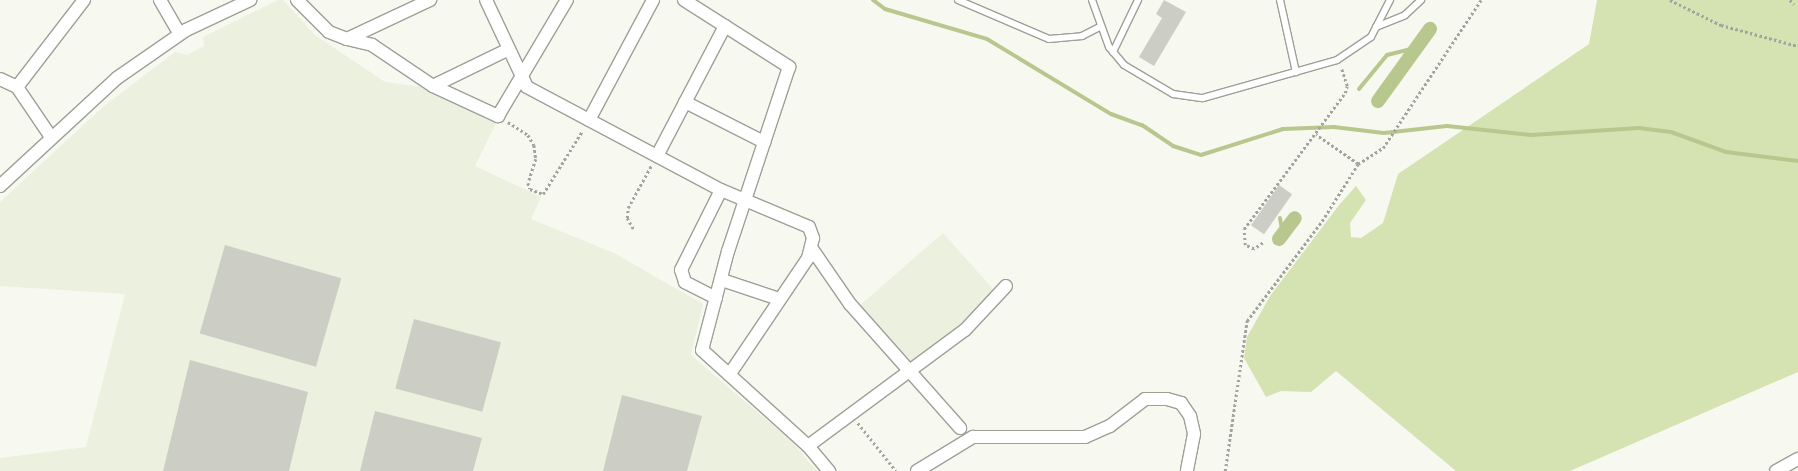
<!DOCTYPE html>
<style>
body{margin:0}
#map{position:relative;width:1798px;height:471px;overflow:hidden;background:#f7f9f0;font-family:Manrope,sans-serif}
div>[style]{position:absolute}
.built>*{inset:0;background:#ebf0df}
.green>*{inset:0;background:#d5e3b2}
.stream>*{height:4px;margin:-2px;padding:0 2px;transform-origin:2px;border-radius:2px;background:#b8c78e}
.canal>*{height:14px;margin:-7px;padding:0 7px;transform-origin:7px;border-radius:7px;background:#b8c78e}
.building>*{inset:0;background:#cccec6;transform-origin:0 0}
.path>*{height:2.5px;margin-top:-1.25px;transform-origin:0;background:repeating-linear-gradient(90deg,#a2a49d 0 2.5px,transparent 0 5px)}
.roads{filter:drop-shadow(1px 0 #9ea098) drop-shadow(-1px 0 #9ea098) drop-shadow(0 1px #9ea098) drop-shadow(0 -1px #9ea098)}
.lane>*{height:6px;margin:-3px;padding:0 3px;transform-origin:3px;border-radius:3px;background:#fff}
.street>*{height:12px;margin:-6px;padding:0 6px;transform-origin:6px;border-radius:6px;background:#fff}
span{translate:-50% -50%;white-space:nowrap;text-align:center;line-height:1.15;-webkit-text-stroke:4.5px #f7f9f0;paint-order:stroke}
</style>
<div id="map">
<div class="built">
<i style="clip-path:polygon(278px 0,283px 0,315px 35px,385px 82px,422px 87px,496px 123px,475px 166px,541px 197px,531px 219px,614px 253px,703px 304px,691px 355px,791px 441px,817px 471px,0 471px,0 458px,86px 447px,125px 294px,0 286px,0 202px,104px 106px,175px 52px,187px 55px,204px 46px,203px 37px)"></i>
<i style="clip-path:polygon(943px 233px,995px 291px,976px 315px,911px 361px,859px 306px)"></i>
</div>
<div class="green">
<i style="clip-path:polygon(1597px 0,1798px 0,1798px 372px,1570px 471px,1456px 471px,1336px 371px,1311px 392px,1281px 391px,1266px 397px,1244px 358px,1247px 337px,1270px 296px,1339px 205px,1356px 186px,1366px 200px,1350px 223px,1351px 237px,1361px 238px,1383px 223px,1398px 174px,1589px 44px)"></i>
</div>
<div class="stream">
<i style="left:873px;top:0;width:15px;rotate:37deg"></i>
<i style="left:885px;top:9px;width:106px;rotate:16.4deg"></i>
<i style="left:987px;top:39px;width:145px;rotate:31.2deg"></i>
<i style="left:1111px;top:114px;width:33px;rotate:20deg"></i>
<i style="left:1142px;top:125px;width:37px;rotate:34deg"></i>
<i style="left:1173px;top:146px;width:29px;rotate:18deg"></i>
<i style="left:1201px;top:155px;width:86px;rotate:-17.6deg"></i>
<i style="left:1283px;top:129px;width:51px;rotate:-2.2deg"></i>
<i style="left:1334px;top:127px;width:50px;rotate:6.8deg"></i>
<i style="left:1384px;top:133px;width:63px;rotate:-6.3deg"></i>
<i style="left:1447px;top:126px;width:84px;rotate:6.1deg"></i>
<i style="left:1531px;top:135px;width:108px;rotate:-3.7deg"></i>
<i style="left:1639px;top:128px;width:32px;rotate:7deg"></i>
<i style="left:1671px;top:132px;width:59px;rotate:20deg"></i>
<i style="left:1726px;top:152px;width:73px;rotate:7.1deg"></i>
<i style="left:1359px;top:89px;width:44px;rotate:-50.5deg"></i>
<i style="left:1387px;top:55px;width:30px;rotate:-14deg"></i>
<i style="left:1280px;top:218px;width:17px;rotate:80deg"></i>
</div>
<div class="canal">
<i style="left:1378px;top:101px;width:89px;rotate:-54.2deg"></i>
<i style="left:1279px;top:239px;width:26px;rotate:-53deg"></i>
</div>
<div class="building">
<i style="clip-path:polygon(1164px 0,1186px 12px,1154px 66px,1139px 57px,1162px 18px,1156px 14px)"></i>
<i style="left:1279px;top:185px;width:16px;height:49px;rotate:35deg"></i>
<i style="left:225px;top:245px;width:121px;height:92px;rotate:16deg"></i>
<i style="left:414px;top:319px;width:90px;height:72px;rotate:15deg"></i>
<i style="clip-path:polygon(190px 360px,308px 392px,289px 471px,163px 471px)"></i>
<i style="clip-path:polygon(622px 395px,702px 416px,687px 471px,603px 471px)"></i>
<i style="clip-path:polygon(375px 411px,482px 438px,473px 471px,360px 471px)"></i>
</div>
<div class="path">
<i style="left:1670px;top:0;width:57px;rotate:26.1deg"></i>
<i style="left:1721px;top:25px;width:80px;rotate:15.3deg"></i>
<i style="left:1790px;top:0;width:6px;rotate:45deg"></i>
<i style="left:508px;top:122px;width:24px;rotate:33deg"></i>
<i style="left:528px;top:135px;width:12px;rotate:59deg"></i>
<i style="left:534px;top:145px;width:14px;rotate:82deg"></i>
<i style="left:536px;top:159px;width:25px;rotate:108deg"></i>
<i style="left:528px;top:183px;width:6px;rotate:72deg"></i>
<i style="left:530px;top:189px;width:14px;rotate:21deg"></i>
<i style="left:543px;top:194px;width:75px;rotate:-58deg"></i>
<i style="left:1358px;top:164px;width:30px;rotate:-33deg"></i>
<i style="left:1383px;top:148px;width:178px;rotate:-56.5deg"></i>
<i style="left:633px;top:229px;width:13px;rotate:-119deg"></i>
<i style="left:627px;top:218px;width:10px;rotate:-84deg"></i>
<i style="left:628px;top:208px;width:48px;rotate:-61.3deg"></i>
<i style="left:1263px;top:243px;width:11px;rotate:146deg"></i>
<i style="left:1254px;top:249px;width:10px;rotate:-156deg"></i>
<i style="left:1245px;top:245px;width:16px;rotate:-94deg"></i>
<i style="left:1244px;top:229px;width:169px;rotate:-53.4deg"></i>
<i style="left:1345px;top:93px;width:7px;rotate:-74deg"></i>
<i style="left:1347px;top:86px;width:19px;rotate:-108deg"></i>
<i style="left:858px;top:423px;width:61px;rotate:51.6deg"></i>
<i style="left:1225px;top:471px;width:152px;rotate:-81.7deg"></i>
<i style="left:1247px;top:321px;width:125px;rotate:-53.1deg"></i>
<i style="left:1322px;top:221px;width:67px;rotate:-57.7deg"></i>
<i style="left:1358px;top:164px;width:51px;rotate:-145.4deg"></i>
</div>
<div class="roads">
<div class="lane">
<i style="left:958px;top:0;width:99px;rotate:23.2deg"></i>
<i style="left:1049px;top:39px;width:33px;rotate:-5deg"></i>
<i style="left:1082px;top:36px;width:20px;rotate:-27deg"></i>
<i style="left:1092px;top:0;width:50px;rotate:70.1deg"></i>
<i style="left:1109px;top:47px;width:23px;rotate:50deg"></i>
<i style="left:1124px;top:65px;width:57px;rotate:30.6deg"></i>
<i style="left:1173px;top:94px;width:30px;rotate:8deg"></i>
<i style="left:1203px;top:98px;width:139px;rotate:-15.8deg"></i>
<i style="left:1337px;top:60px;width:41px;rotate:-34.1deg"></i>
<i style="left:1371px;top:37px;width:42px;rotate:-62.8deg"></i>
<i style="left:1280px;top:0;width:74px;rotate:77.5deg"></i>
<i style="left:1376px;top:27px;width:31px;rotate:-22deg"></i>
<i style="left:1405px;top:15px;width:22px;rotate:-43deg"></i>
<i style="left:1113px;top:52px;width:58px;rotate:-64.3deg"></i>
</div>
<div class="street">
<i style="left:160px;top:0;width:39px;rotate:60deg"></i>
<i style="left:297px;top:0;width:45px;rotate:45deg"></i>
<i style="left:329px;top:32px;width:19px;rotate:21deg"></i>
<i style="left:347px;top:39px;width:92px;rotate:-25.2deg"></i>
<i style="left:486px;top:0;width:96px;rotate:64.8deg"></i>
<i style="left:527px;top:87px;width:220px;rotate:28deg"></i>
<i style="left:721px;top:190px;width:95px;rotate:22.8deg"></i>
<i style="left:809px;top:227px;width:12px;rotate:70deg"></i>
<i style="left:813px;top:238px;width:21px;rotate:104deg"></i>
<i style="left:808px;top:258px;width:141px;rotate:124deg"></i>
<i style="left:684px;top:0;width:125px;rotate:32.5deg"></i>
<i style="left:789px;top:67px;width:194px;rotate:108.3deg"></i>
<i style="left:728px;top:251px;width:102px;rotate:104.7deg"></i>
<i style="left:702px;top:350px;width:143px;rotate:42.2deg"></i>
<i style="left:808px;top:446px;width:33px;rotate:50deg"></i>
<i style="left:347px;top:39px;width:26px;rotate:13deg"></i>
<i style="left:372px;top:45px;width:73px;rotate:33.9deg"></i>
<i style="left:433px;top:86px;width:72px;rotate:24.8deg"></i>
<i style="left:498px;top:116px;width:135px;rotate:-59.3deg"></i>
<i style="left:0;top:79px;width:19px;rotate:25deg"></i>
<i style="left:17px;top:87px;width:60px;rotate:55.8deg"></i>
<i style="left:433px;top:86px;width:82px;rotate:-25.9deg"></i>
<i style="left:17px;top:87px;width:110px;rotate:-52.4deg"></i>
<i style="left:685px;top:102px;width:89px;rotate:26.9deg"></i>
<i style="left:589px;top:120px;width:136px;rotate:-61.9deg"></i>
<i style="left:657px;top:156px;width:147px;rotate:-62.4deg"></i>
<i style="left:0;top:186px;width:159px;rotate:-42.7deg"></i>
<i style="left:117px;top:78px;width:84px;rotate:-34.8deg"></i>
<i style="left:186px;top:30px;width:71px;rotate:-25.1deg"></i>
<i style="left:812px;top:249px;width:67px;rotate:55.4deg"></i>
<i style="left:850px;top:304px;width:166px;rotate:48.4deg"></i>
<i style="left:722px;top:280px;width:60px;rotate:18.4deg"></i>
<i style="left:716px;top:298px;width:35px;rotate:-153deg"></i>
<i style="left:685px;top:282px;width:13px;rotate:-108deg"></i>
<i style="left:681px;top:270px;width:89px;rotate:-63.4deg"></i>
<i style="left:808px;top:446px;width:195px;rotate:-36.5deg"></i>
<i style="left:965px;top:330px;width:60px;rotate:-47deg"></i>
<i style="left:917px;top:471px;width:66px;rotate:-31.3deg"></i>
<i style="left:973px;top:437px;width:112px"></i>
<i style="left:1085px;top:437px;width:27px;rotate:-24deg"></i>
<i style="left:1110px;top:426px;width:44px;rotate:-37.6deg"></i>
<i style="left:1145px;top:399px;width:22px"></i>
<i style="left:1167px;top:399px;width:15px;rotate:16deg"></i>
<i style="left:1181px;top:403px;width:16px;rotate:55deg"></i>
<i style="left:1190px;top:416px;width:18px;rotate:77deg"></i>
<i style="left:1194px;top:434px;width:38px;rotate:101deg"></i>
<i style="left:1776px;top:471px;width:25px;rotate:-29deg"></i>
</div>
</div>
</div>
